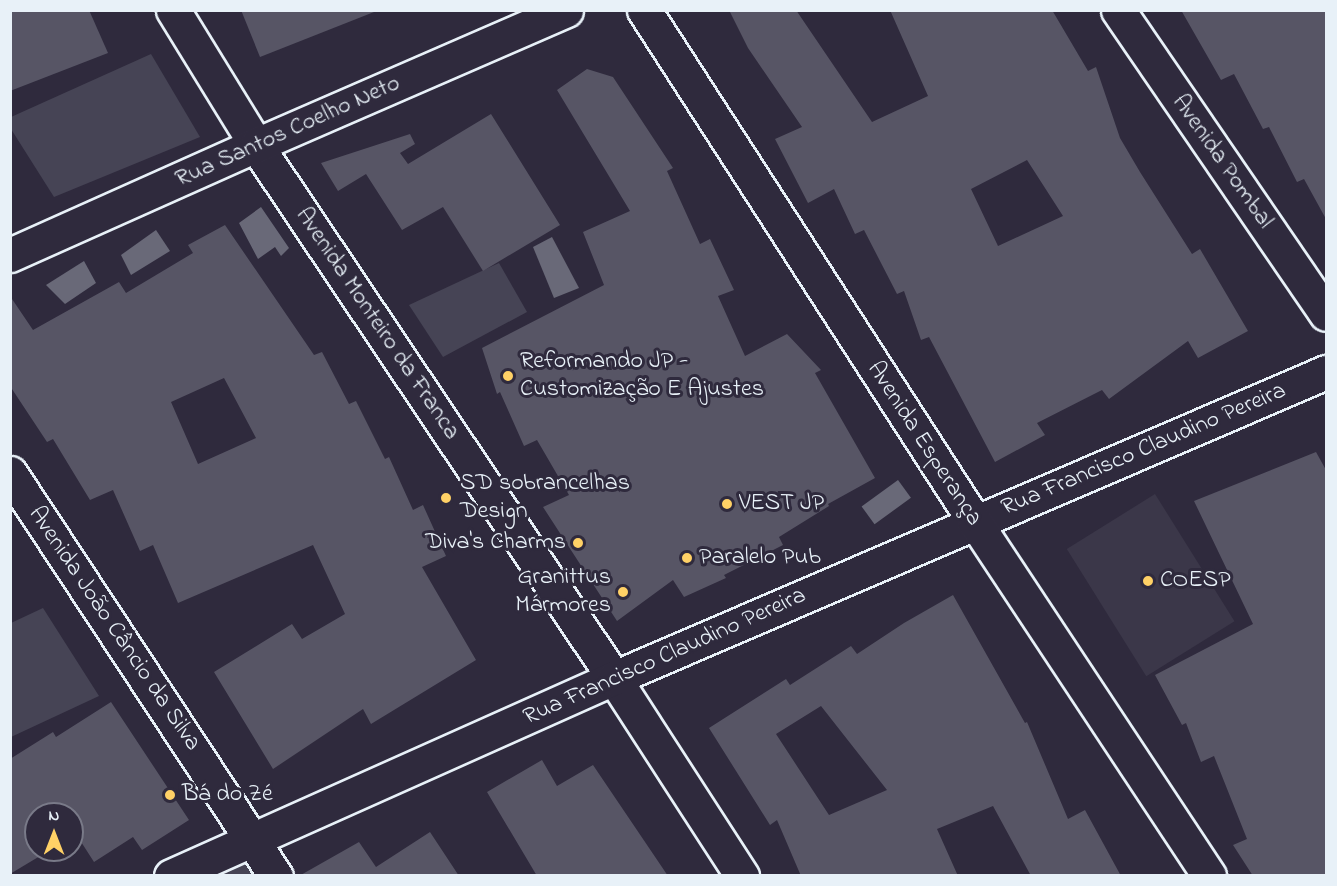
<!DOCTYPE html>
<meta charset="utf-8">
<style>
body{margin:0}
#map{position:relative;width:1337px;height:886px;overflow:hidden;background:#2f2a3d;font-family:"Indie Flower",sans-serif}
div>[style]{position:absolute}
.built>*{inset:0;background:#3b3749;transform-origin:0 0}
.green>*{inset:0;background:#464455}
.water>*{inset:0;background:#696978;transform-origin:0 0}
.building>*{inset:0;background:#575565}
.roads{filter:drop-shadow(2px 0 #e8f1f8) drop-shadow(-2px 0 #e8f1f8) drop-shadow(0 2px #e8f1f8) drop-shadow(0 -2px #e8f1f8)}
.minor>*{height:33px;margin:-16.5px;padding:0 16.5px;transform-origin:16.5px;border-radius:16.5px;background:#2f2a3d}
.secondary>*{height:33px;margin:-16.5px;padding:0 16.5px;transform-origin:16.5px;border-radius:16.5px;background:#2f2a3d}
.dots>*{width:16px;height:16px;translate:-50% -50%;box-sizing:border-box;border:3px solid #2f2a3d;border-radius:50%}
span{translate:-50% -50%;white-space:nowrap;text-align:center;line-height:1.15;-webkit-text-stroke:6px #2f2a3d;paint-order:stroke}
.street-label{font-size:24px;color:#e8f1f8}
.poi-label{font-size:24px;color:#e8f1f8}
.left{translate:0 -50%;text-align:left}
.right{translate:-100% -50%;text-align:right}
.frame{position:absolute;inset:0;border:12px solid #e8f1f8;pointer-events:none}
.north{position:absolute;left:24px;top:802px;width:60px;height:60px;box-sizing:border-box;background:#2f2a3d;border:2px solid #797a88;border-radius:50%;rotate:0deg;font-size:16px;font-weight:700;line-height:24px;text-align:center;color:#e8f1f8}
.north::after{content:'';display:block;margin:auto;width:21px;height:27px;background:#ffd166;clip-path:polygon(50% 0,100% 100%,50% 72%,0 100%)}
</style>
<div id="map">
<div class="built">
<i style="left:1155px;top:494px;width:150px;height:104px;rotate:58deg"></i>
</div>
<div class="green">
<i style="clip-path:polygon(151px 54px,200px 137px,54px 197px,11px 129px,11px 117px)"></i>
<i style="clip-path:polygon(499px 263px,527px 312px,443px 357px,409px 305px)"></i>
<i style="clip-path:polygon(43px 608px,99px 696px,11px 737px,11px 623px)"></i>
<i style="clip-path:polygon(234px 846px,253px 875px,163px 876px)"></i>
</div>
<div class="water">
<i style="clip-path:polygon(261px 207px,289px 248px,281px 256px,275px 247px,258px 259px,239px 223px)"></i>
<i style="clip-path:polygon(156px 230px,170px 251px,131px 275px,121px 255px)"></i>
<i style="clip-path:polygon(552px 237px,579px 288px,554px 298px,533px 247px)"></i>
<i style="clip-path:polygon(84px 261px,96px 283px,65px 304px,46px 285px)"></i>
<i style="left:898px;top:480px;width:22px;height:45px;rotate:54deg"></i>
</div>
<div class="building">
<i style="clip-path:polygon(10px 10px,89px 10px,108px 53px,10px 91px)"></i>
<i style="clip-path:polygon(241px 10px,374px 10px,374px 12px,260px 57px)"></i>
<i style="clip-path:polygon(evenodd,729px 10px,796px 10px,872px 122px,928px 96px,890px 10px,1052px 10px,1088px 71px,1096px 67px,1120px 138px,1140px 172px,1192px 254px,1200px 249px,1248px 331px,1198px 358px,1188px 341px,1109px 399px,1102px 390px,1037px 423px,1045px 435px,995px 462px,929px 337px,921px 340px,904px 291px,897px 294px,864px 230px,855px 234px,834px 189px,808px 203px,775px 139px,802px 127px,748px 48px,729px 10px,1027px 160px,1063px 216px,998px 246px,971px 189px,1027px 160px)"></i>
<i style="clip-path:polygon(1181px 10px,1326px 10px,1326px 219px,1304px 179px,1297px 182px,1269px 127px,1263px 129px,1234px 74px,1221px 80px)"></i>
<i style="clip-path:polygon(587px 69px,613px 77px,673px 168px,667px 171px,700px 244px,710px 239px,734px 290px,718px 296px,745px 356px,787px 334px,821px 370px,815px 373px,875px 478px,828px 504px,829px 506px,779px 537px,783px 545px,724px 575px,726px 578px,684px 597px,673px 580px,617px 621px,543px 507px,569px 495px,537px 440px,524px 446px,500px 392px,497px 394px,482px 348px,604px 285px,583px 232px,630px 211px,557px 90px)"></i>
<i style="clip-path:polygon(491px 114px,560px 225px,483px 271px,443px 207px,402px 230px,366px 174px,338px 191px,321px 163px,410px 134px,415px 144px,400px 153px,408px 164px)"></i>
<i style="clip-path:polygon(evenodd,225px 225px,314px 355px,322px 352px,349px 404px,356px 401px,385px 459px,389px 457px,413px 510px,423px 505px,446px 556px,422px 567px,476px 660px,371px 724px,363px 709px,273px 769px,214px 672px,292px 624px,302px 639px,345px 614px,313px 545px,178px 603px,153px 545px,140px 551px,113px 490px,90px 500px,53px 439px,47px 442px,10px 386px,10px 296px,33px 330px,119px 282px,126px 293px,193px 253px,188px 245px,225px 225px,224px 378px,256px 438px,198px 464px,171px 402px,224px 378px)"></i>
<i style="clip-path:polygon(1316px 452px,1326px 470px,1326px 876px,1253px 876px,1233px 845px,1247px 839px,1214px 756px,1201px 762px,1186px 723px,1182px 725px,1155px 675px,1253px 624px,1194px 501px)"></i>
<i style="clip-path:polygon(evenodd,953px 595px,1025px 723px,1027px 722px,1068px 819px,1085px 810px,1121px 876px,1031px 876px,993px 806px,937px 829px,958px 876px,801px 876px,777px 820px,770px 825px,709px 728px,786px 679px,790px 685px,851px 646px,857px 654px,904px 623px,953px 595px,821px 706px,887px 790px,829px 815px,776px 734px,821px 706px)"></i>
<i style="clip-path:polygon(111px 702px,189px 820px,142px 850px,133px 837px,94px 862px,76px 834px,72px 837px,72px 814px,36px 814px,36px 850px,50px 850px,10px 874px,10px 759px,53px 732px,56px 737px)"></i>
<i style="clip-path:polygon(542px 760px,557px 786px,593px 765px,668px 876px,537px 876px,487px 792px)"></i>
<i style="clip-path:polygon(430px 832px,459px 876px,299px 876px,359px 842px,376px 867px)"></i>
</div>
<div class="roads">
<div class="minor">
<i style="left:173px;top:10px;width:158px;rotate:58.4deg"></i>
<i style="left:256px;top:145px;width:642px;rotate:56.11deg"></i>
<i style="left:614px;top:678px;width:236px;rotate:57.1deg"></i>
<i style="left:1118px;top:10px;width:368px;rotate:55.6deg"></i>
<i style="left:171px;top:876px;width:485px;rotate:-24.1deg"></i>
<i style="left:614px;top:678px;width:775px;rotate:-23.26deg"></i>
</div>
<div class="secondary">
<i style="left:644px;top:10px;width:610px;rotate:57.12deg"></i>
<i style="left:975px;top:522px;width:424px;rotate:56.5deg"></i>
<i style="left:10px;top:255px;width:269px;rotate:-24.1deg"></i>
<i style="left:256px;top:145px;width:338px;rotate:-23.5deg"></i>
<i style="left:10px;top:473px;width:483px;rotate:56.6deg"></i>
</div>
</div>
<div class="dots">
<i style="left:508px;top:376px;background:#ffd166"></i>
<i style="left:446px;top:498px;background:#ffd166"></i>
<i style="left:727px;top:504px;background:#ffd166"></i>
<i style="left:578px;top:543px;background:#ffd166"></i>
<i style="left:687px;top:558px;background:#ffd166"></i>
<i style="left:1148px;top:581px;background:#ffd166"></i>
<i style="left:623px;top:592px;background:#ffd166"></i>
<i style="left:170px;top:795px;background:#ffd166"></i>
</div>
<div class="street-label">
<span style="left:288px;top:132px;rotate:-24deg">Rua Santos Coelho Neto</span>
<span style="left:1222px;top:162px;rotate:55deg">Avenida Pombal</span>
<span style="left:377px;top:324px;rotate:56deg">Avenida Monteiro da Franca</span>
<span style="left:924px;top:444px;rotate:57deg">Avenida Esperança</span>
<span style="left:1144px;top:450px;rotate:-23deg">Rua Francisco Claudino Pereira</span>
<span style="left:114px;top:629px;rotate:56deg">Avenida João Câncio da Silva</span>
<span style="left:665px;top:657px;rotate:-24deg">Rua Francisco Claudino Pereira</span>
</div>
<div class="poi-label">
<span class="left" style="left:520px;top:376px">Reformando JP -<br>Customização E Ajustes</span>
<span class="left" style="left:460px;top:498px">SD sobrancelhas<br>Design</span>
<span class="left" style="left:739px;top:504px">VEST JP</span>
<span class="right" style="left:566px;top:543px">Diva's Charms</span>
<span class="left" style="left:699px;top:558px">Paralelo Pub</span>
<span class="right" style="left:611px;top:592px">Granittus<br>Mármores</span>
<span class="left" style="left:1160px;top:581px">COESP</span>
<span class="left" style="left:182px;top:795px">Bá do Zé</span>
</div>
<div class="frame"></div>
<div class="north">N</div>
</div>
